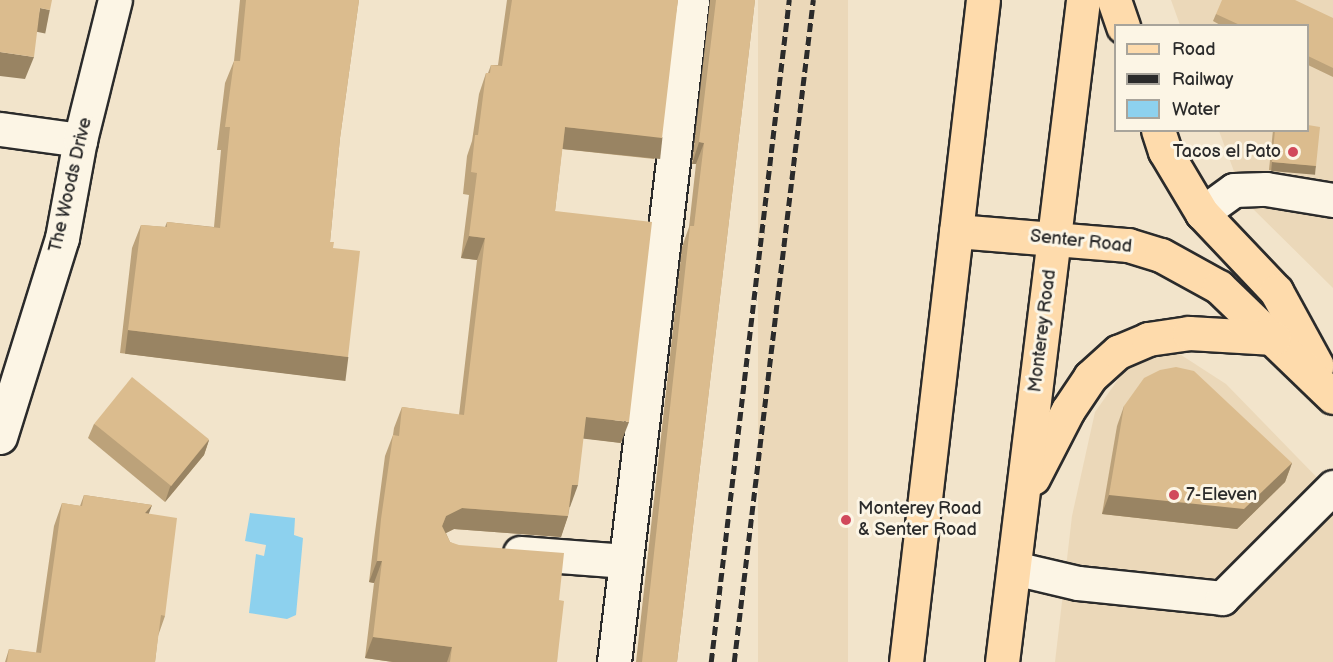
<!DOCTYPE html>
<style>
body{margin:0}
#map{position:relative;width:1333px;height:662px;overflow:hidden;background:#f2e4cb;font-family:"Balsamiq Sans",sans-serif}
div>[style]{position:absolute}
.built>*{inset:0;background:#ebd8b9;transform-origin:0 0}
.water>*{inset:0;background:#8dd1ee}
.roads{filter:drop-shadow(2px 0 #2b2b2b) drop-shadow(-2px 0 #2b2b2b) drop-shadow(0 2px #2b2b2b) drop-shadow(0 -2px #2b2b2b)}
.minor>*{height:33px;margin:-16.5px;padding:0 16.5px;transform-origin:16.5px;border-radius:16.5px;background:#fcf5e5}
.major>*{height:33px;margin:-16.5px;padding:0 16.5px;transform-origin:16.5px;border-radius:16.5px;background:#fedbac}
.rail>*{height:4.5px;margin-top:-2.25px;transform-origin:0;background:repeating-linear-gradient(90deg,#2b2b2b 0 9px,transparent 0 13.5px)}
.wall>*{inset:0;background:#bca27a}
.shaded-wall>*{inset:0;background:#998463;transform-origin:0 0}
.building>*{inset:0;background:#dbbc8e;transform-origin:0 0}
.dots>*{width:16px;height:16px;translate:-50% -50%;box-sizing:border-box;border:3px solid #fcf5e5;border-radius:50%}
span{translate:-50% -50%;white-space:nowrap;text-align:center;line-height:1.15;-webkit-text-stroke:6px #fcf5e5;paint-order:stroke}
.poi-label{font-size:18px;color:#2b2b2b}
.right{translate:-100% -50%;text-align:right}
.left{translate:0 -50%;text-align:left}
.street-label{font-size:18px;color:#2b2b2b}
.legend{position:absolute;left:1114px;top:24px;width:195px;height:108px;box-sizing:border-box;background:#fcf5e5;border:2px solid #a8a49b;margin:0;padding:8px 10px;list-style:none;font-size:18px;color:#2b2b2b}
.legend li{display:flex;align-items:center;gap:12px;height:30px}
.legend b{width:30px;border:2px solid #a8a49b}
</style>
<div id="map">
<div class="built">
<i style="left:758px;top:0;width:90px;height:667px"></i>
<i style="clip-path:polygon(1171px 0,1333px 0,1333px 288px,1245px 201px,1219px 131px,1308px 130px,1308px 26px,1180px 25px)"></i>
<i style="clip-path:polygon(1178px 353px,1226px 384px,1333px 494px,1333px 662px,1055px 662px,1072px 516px,1095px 412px,1129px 364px)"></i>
</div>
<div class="water">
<i style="clip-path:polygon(250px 513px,295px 518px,294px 535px,303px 538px,296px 615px,287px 619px,249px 613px,256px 554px,264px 556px,266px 545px,245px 541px)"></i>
</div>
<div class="roads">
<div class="minor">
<i style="left:0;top:129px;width:81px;rotate:7.8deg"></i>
<i style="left:1202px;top:213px;width:39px;rotate:-36deg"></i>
<i style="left:1234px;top:190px;width:32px;rotate:-2deg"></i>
<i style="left:1266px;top:189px;width:68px;rotate:9.3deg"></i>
<i style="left:0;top:437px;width:208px;rotate:-72.7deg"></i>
<i style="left:62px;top:238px;width:100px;rotate:-79.6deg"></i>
<i style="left:80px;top:140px;width:144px;rotate:-76deg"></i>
<i style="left:520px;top:553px;width:106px;rotate:4.3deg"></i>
<i style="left:1014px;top:568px;width:66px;rotate:13.2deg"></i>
<i style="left:1078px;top:583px;width:145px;rotate:5.9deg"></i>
<i style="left:1222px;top:598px;width:157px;rotate:-45deg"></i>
<i style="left:614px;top:662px;width:667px;rotate:-83.28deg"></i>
</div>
<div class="major">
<i style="left:1114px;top:0;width:28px;rotate:71deg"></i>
<i style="left:1158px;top:130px;width:22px;rotate:72deg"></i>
<i style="left:1165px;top:151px;width:72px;rotate:59.2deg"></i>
<i style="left:1202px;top:213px;width:108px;rotate:46.5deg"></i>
<i style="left:1276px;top:291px;width:85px;rotate:61.3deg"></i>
<i style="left:956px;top:231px;width:173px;rotate:4.7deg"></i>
<i style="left:1128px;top:245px;width:34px;rotate:17deg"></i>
<i style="left:1161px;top:255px;width:66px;rotate:28.9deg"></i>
<i style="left:1219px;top:287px;width:158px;rotate:44deg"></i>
<i style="left:1033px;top:478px;width:76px;rotate:-62.8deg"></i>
<i style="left:1068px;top:410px;width:40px;rotate:-56deg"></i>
<i style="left:1090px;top:377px;width:38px;rotate:-42deg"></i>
<i style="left:1118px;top:352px;width:33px;rotate:-23deg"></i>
<i style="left:1148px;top:339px;width:41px;rotate:-8.3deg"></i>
<i style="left:1189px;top:333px;width:85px;rotate:3.4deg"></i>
<i style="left:906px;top:662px;width:666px;rotate:-83.37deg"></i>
<i style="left:1002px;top:662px;width:667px;rotate:-83.02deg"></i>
</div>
</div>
<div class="rail">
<i style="left:711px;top:662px;width:667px;rotate:-83.28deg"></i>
<i style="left:734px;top:662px;width:667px;rotate:-83.19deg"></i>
</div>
<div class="wall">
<i style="clip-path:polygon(240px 0,359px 0,340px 138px,330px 242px,333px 248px,348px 357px,340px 380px,120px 353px,132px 248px,141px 225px,165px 227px,167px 222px,214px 227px,221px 150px,217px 150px,225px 83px,234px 61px)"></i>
<i style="clip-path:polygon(507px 0,678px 0,654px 159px,562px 149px,555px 211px,621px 443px,583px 438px,568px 516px,561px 537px,454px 529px,446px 533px,450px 542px,559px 600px,557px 662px,393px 662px,365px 658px,374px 583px,369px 582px,374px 540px,385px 456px,393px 435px,394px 428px,402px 407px,459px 415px,477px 260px,461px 258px,469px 195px,463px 194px,467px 156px,472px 141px,479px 94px,486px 73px,488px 73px,491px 65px,498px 65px)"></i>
<i style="clip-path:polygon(710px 0,755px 0,677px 662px,636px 662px,682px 247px,689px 227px,696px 164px,692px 164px)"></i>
<i style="clip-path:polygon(1216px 14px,1333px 18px,1333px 77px,1308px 65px,1308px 26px,1222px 26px,1213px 21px)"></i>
<i style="clip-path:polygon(1273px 130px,1308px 130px,1316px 166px,1313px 174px,1269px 170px)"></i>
<i style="clip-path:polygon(1124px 406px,1292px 463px,1285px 482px,1237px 529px,1102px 514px,1117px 426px)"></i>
<i style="clip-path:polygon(94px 424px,209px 440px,204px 455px,165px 502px,88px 438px)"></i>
<i style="clip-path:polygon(84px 495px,152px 505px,148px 514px,165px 616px,158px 636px,155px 662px,5px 662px,9px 649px,36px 653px,54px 526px,62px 503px,80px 506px)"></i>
</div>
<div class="shaded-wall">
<i style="left:40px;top:8px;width:10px;height:24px;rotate:11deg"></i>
<i style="clip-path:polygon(0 52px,34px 57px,25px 79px,0 76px)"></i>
<i style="left:565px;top:127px;width:98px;height:22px;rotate:6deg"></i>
<i style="clip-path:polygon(699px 142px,704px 143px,696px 164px,692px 164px)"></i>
<i style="left:1272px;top:162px;width:44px;height:9px;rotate:5deg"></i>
<i style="clip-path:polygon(469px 236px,485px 238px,477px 260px,461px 258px)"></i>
<i style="left:128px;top:330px;width:222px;height:24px;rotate:7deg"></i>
<i style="clip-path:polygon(586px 417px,629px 422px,621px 443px,578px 438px)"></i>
<i style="clip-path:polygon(209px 440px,204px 455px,165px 502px,170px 487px)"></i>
<i style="clip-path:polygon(1292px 463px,1285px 482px,1237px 529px,1102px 514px,1109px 495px)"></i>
<i style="clip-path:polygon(572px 485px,578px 485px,570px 507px,564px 506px)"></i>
<i style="clip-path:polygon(152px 505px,144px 527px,145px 513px)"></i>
<i style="clip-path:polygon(462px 508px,568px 516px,561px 537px,454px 529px,438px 537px,446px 516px)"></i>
<i style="clip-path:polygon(377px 561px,382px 561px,374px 583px,369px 582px)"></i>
<i style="clip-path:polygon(373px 637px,452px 647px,447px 662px,393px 662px,365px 658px)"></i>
</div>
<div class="building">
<i style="clip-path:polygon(0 0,52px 0,50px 10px,40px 8px,34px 57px,0 52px)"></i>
<i style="clip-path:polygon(246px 0,359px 0,340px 138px,330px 242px,334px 242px,333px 248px,360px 251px,348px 357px,128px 330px,141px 225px,167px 227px,167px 222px,220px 228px,230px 127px,225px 127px,234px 61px,240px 61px)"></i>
<i style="clip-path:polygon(512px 0,678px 0,662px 138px,565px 127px,555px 211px,652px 222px,629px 422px,586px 417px,578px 485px,572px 485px,568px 516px,462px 508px,446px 516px,442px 526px,450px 542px,459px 545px,564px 553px,559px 600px,564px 601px,557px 662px,450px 662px,452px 647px,373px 637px,382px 561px,377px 561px,381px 519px,393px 435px,399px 436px,402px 407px,464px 415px,485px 238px,469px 236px,477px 173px,471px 172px,475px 135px,478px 135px,486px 73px,490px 73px,491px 65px,502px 66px)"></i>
<i style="clip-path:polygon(716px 0,755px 0,677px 662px,642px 662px,690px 226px,694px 226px,704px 143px,699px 142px)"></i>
<i style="clip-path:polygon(1222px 0,1295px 0,1333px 18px,1333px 68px,1308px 56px,1308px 26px,1242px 26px,1216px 14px)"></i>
<i style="clip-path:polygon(1308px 125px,1320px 127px,1316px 166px,1272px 162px,1275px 130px,1308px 130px)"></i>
<i style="clip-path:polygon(1176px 367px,1194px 371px,1292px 463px,1244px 509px,1109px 495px,1124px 406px,1144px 378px,1160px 370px)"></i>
<i style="left:132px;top:377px;width:99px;height:60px;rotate:39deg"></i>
<i style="clip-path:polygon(84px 495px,152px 505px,145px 513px,177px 518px,165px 616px,161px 615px,155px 662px,7px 662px,9px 649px,41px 653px,62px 503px,82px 506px)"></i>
</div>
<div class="dots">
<i style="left:1293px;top:152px;background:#d1495b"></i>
<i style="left:1174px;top:495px;background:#d1495b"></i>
<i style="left:846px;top:520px;background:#d1495b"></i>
</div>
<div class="poi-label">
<span class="right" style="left:1281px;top:152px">Tacos el Pato</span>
<span class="left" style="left:1186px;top:495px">7-Eleven</span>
<span class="left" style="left:858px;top:520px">Monterey Road<br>&amp; Senter Road</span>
</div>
<div class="street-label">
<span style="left:71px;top:185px;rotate:-77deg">The Woods Drive</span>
<span style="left:1081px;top:242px;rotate:6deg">Senter Road</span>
<span style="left:1043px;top:331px;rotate:-83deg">Monterey Road</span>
</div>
<ul class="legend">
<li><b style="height:8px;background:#fedbac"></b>Road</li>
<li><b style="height:8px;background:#2b2b2b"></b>Railway</li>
<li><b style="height:16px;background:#8dd1ee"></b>Water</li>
</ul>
</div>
